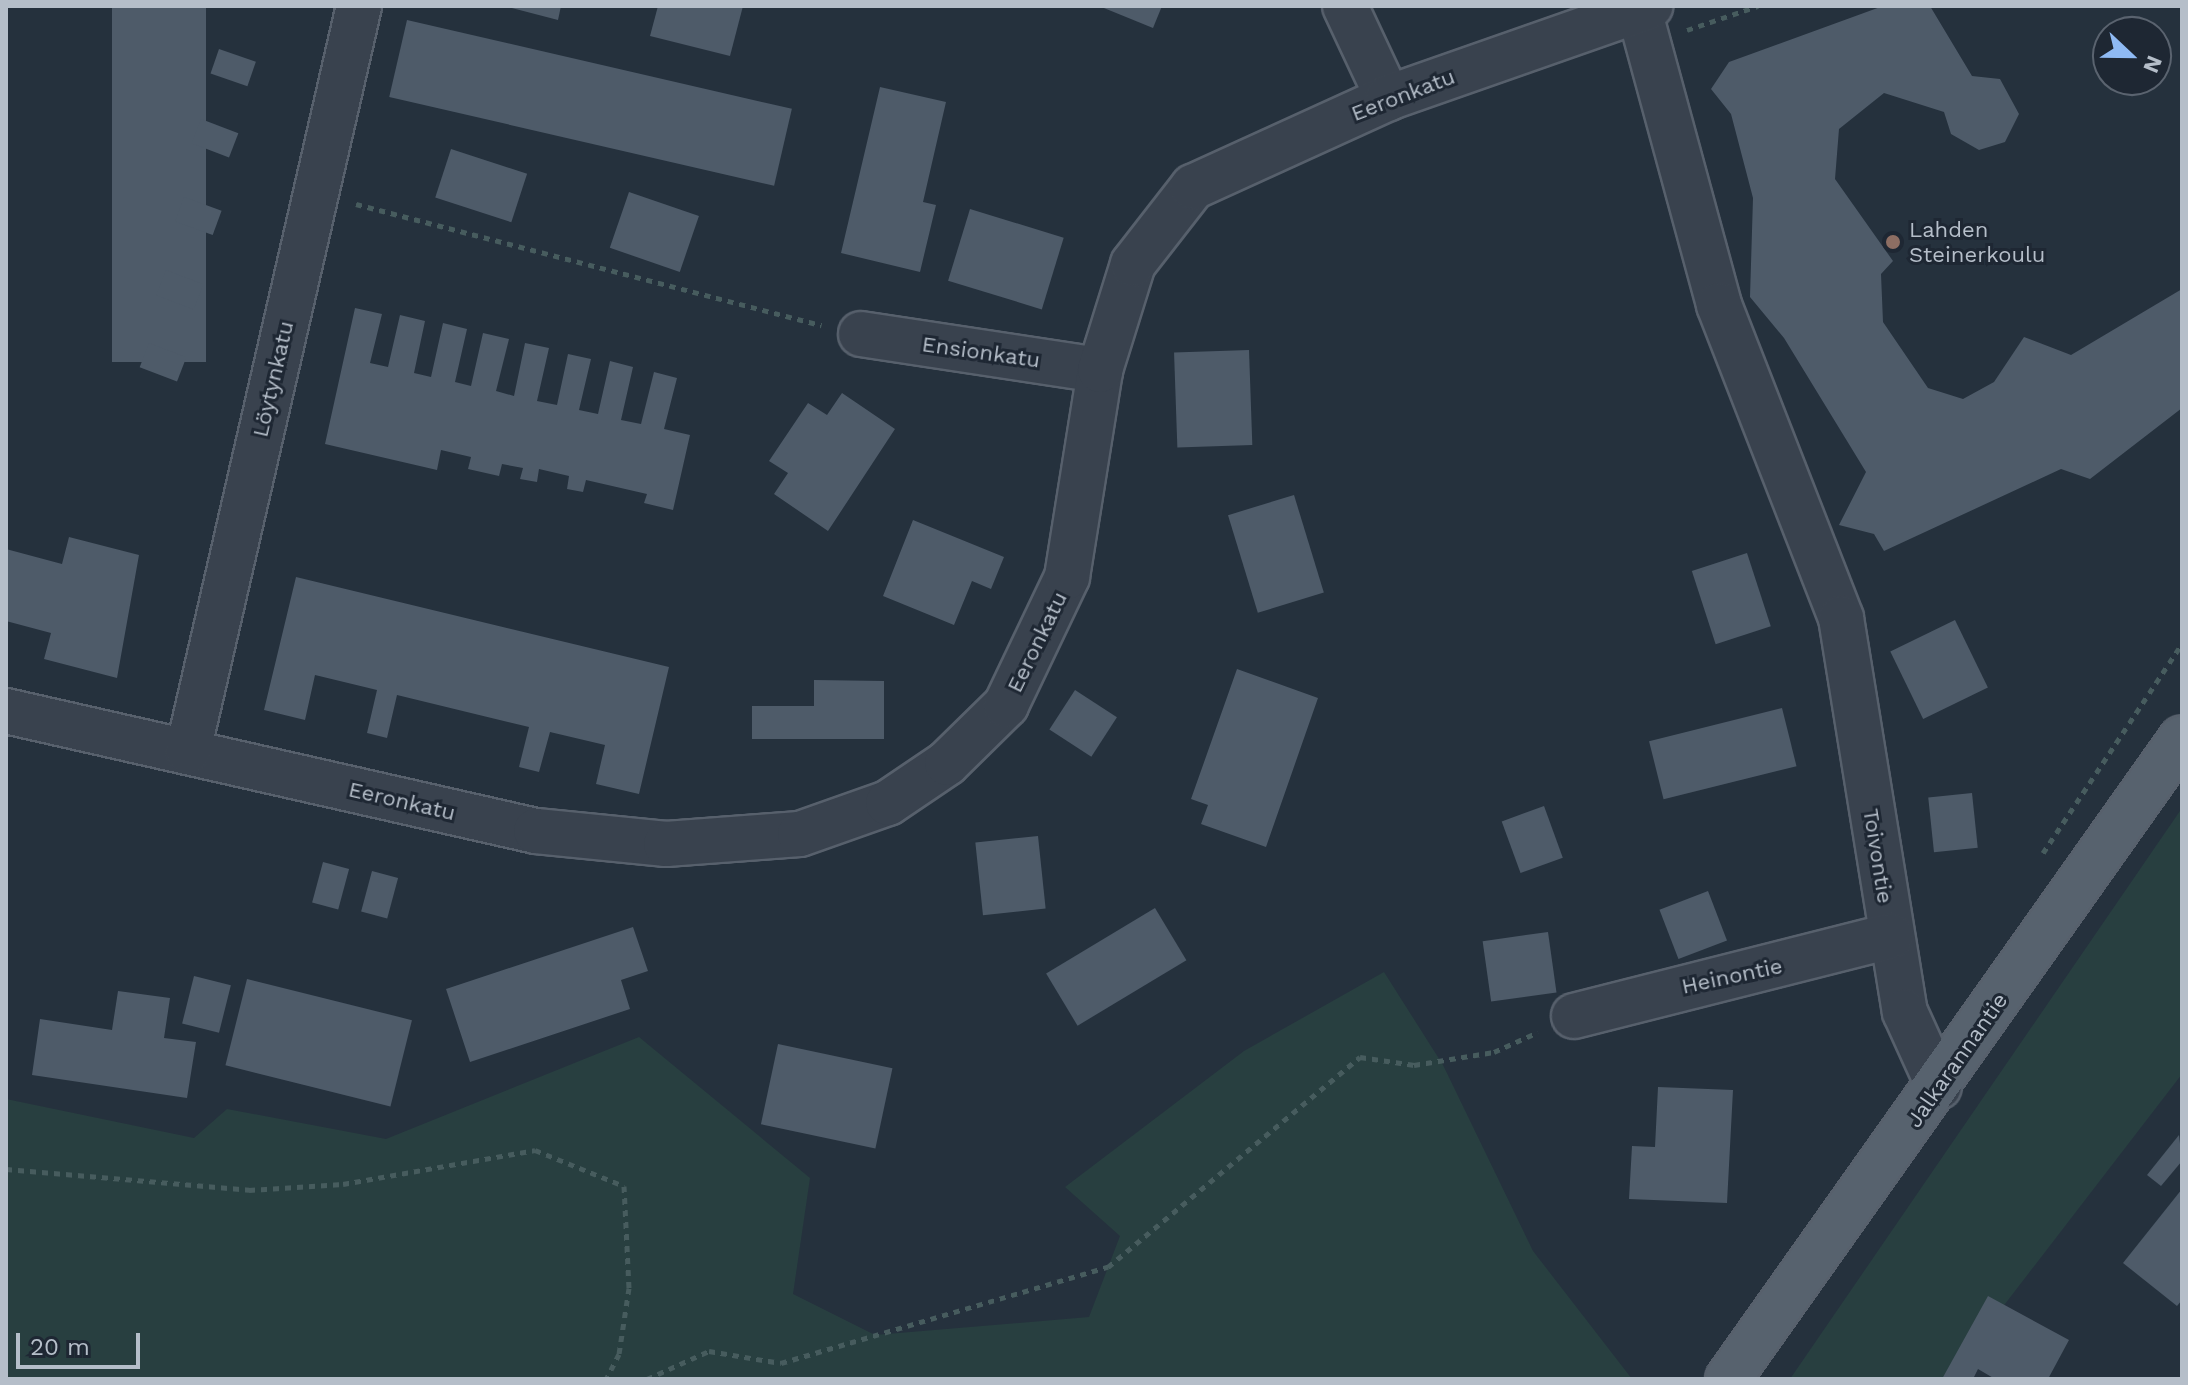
<!DOCTYPE html>
<meta charset="utf-8">
<style>
body{margin:0}
#map{position:relative;width:2188px;height:1385px;overflow:hidden;background:#25313d;font-family:"Work Sans",sans-serif}
div>[style]{position:absolute}
.green>*{inset:0;background:#283f40}
.building>*{inset:0;background:#4e5b69;transform-origin:0 0}
.path>*{height:5px;margin-top:-2.5px;transform-origin:0;background:repeating-linear-gradient(90deg,#475c5e 0 6px,transparent 0 12px)}
.roads{filter:drop-shadow(2px 0 #57606c) drop-shadow(-2px 0 #57606c) drop-shadow(0 2px #57606c) drop-shadow(0 -2px #57606c)}
.minor>*{height:44px;margin:-22px;padding:0 22px;transform-origin:22px;border-radius:22px;background:#39424e}
.major>*{height:44px;margin:-22px;padding:0 22px;transform-origin:22px;border-radius:22px;background:#57626e}
.dots>*{width:22px;height:22px;translate:-50% -50%;box-sizing:border-box;border:4px solid #1e2733;border-radius:50%}
span{translate:-50% -50%;white-space:nowrap;text-align:center;line-height:1.15;-webkit-text-stroke:6px #1e2733;paint-order:stroke}
.street-label{font-size:22px;color:#b5bec9}
.poi-label{font-size:22px;color:#b5bec9}
.left{translate:0 -50%;text-align:left}
.frame{position:absolute;inset:0;border:8px solid #b5bec9;pointer-events:none}
.north{position:absolute;left:2092px;top:16px;width:80px;height:80px;box-sizing:border-box;background:#1e2733;border:2px solid #5a636f;border-radius:50%;rotate:112deg;font-size:22px;font-weight:700;line-height:32px;text-align:center;color:#b5bec9}
.north::after{content:'';display:block;margin:auto;width:28px;height:36px;background:#8fbaf4;clip-path:polygon(50% 0,100% 100%,50% 72%,0 100%)}
.scale{position:absolute;left:16px;top:1333px;width:124px;height:36px;box-sizing:border-box;border:4px solid #b5bec9;border-top:0;padding-left:10px;font-size:24px;line-height:28px;white-space:nowrap;color:#b5bec9;-webkit-text-stroke:6px #1e2733;paint-order:stroke}
</style>
<div id="map">
<div class="green">
<i style="clip-path:polygon(2182px 808px,2182px 1074px,1975px 1343px,1956px 1379px,1790px 1379px)"></i>
<i style="clip-path:polygon(1384px 972px,1443px 1065px,1533px 1251px,1632px 1379px,6px 1379px,6px 1099px,194px 1138px,227px 1109px,386px 1139px,639px 1037px,810px 1178px,793px 1294px,875px 1335px,1089px 1317px,1120px 1236px,1065px 1187px,1244px 1051px)"></i>
</div>
<div class="building">
<i style="left:112px;top:6px;width:94px;height:356px"></i>
<i style="clip-path:polygon(504px 6px,561px 6px,558px 20px)"></i>
<i style="clip-path:polygon(658px 6px,743px 6px,730px 56px,650px 36px)"></i>
<i style="clip-path:polygon(1099px 6px,1162px 6px,1153px 28px)"></i>
<i style="clip-path:polygon(1883px 6px,1930px 6px,1972px 76px,2000px 79px,2019px 114px,2005px 142px,1979px 150px,1951px 134px,1944px 112px,1884px 93px,1839px 129px,1835px 179px,1893px 261px,1881px 274px,1883px 322px,1928px 388px,1963px 399px,1994px 382px,2024px 337px,2071px 355px,2182px 289px,2182px 408px,2090px 479px,2061px 469px,1884px 551px,1874px 534px,1839px 525px,1866px 472px,1784px 338px,1750px 297px,1753px 198px,1731px 114px,1711px 89px,1729px 62px)"></i>
<i style="left:407px;top:20px;width:395px;height:79px;rotate:13deg"></i>
<i style="left:219px;top:49px;width:39px;height:26px;rotate:19deg"></i>
<i style="clip-path:polygon(880px 87px,946px 102px,923px 202px,936px 205px,920px 272px,841px 253px)"></i>
<i style="left:201px;top:119px;width:40px;height:26px;rotate:21deg"></i>
<i style="left:451px;top:149px;width:80px;height:51px;rotate:18deg"></i>
<i style="left:629px;top:192px;width:74px;height:59px;rotate:19deg"></i>
<i style="left:184px;top:197px;width:40px;height:26px;rotate:20deg"></i>
<i style="left:970px;top:209px;width:98px;height:75px;rotate:17deg"></i>
<i style="left:166px;top:270px;width:40px;height:27px;rotate:21deg"></i>
<i style="clip-path:polygon(355px 308px,382px 314px,370px 363px,388px 367px,400px 315px,425px 321px,414px 373px,431px 377px,443px 323px,467px 329px,455px 382px,471px 386px,483px 333px,509px 339px,496px 391px,514px 396px,525px 343px,549px 348px,537px 401px,557px 405px,568px 354px,591px 359px,579px 410px,598px 414px,610px 361px,633px 367px,621px 420px,641px 424px,654px 372px,677px 378px,664px 429px,690px 435px,673px 510px,644px 503px,647px 494px,586px 480px,583px 492px,567px 489px,569px 476px,539px 469px,537px 482px,520px 479px,523px 468px,502px 464px,499px 476px,468px 469px,471px 457px,441px 450px,437px 470px,325px 444px)"></i>
<i style="left:149px;top:343px;width:40px;height:26px;rotate:21deg"></i>
<i style="left:1249px;top:350px;width:95px;height:75px;rotate:88deg"></i>
<i style="clip-path:polygon(842px 393px,895px 429px,828px 531px,774px 494px,788px 473px,769px 461px,808px 403px,827px 415px)"></i>
<i style="left:1294px;top:495px;width:102px;height:69px;rotate:73deg"></i>
<i style="clip-path:polygon(913px 520px,1004px 557px,991px 589px,972px 581px,954px 625px,883px 596px)"></i>
<i style="clip-path:polygon(69px 537px,139px 555px,117px 678px,44px 659px,51px 633px,6px 621px,6px 549px,62px 564px)"></i>
<i style="left:1747px;top:553px;width:77px;height:58px;rotate:72deg"></i>
<i style="clip-path:polygon(296px 577px,669px 667px,639px 794px,596px 784px,605px 745px,550px 732px,539px 772px,519px 767px,529px 727px,397px 695px,387px 738px,367px 733px,377px 690px,315px 675px,305px 720px,264px 710px)"></i>
<i style="left:1955px;top:620px;width:75px;height:72px;rotate:64deg"></i>
<i style="clip-path:polygon(1237px 669px,1318px 698px,1266px 847px,1201px 824px,1208px 805px,1191px 799px)"></i>
<i style="clip-path:polygon(814px 680px,884px 681px,884px 739px,752px 739px,752px 706px,814px 706px)"></i>
<i style="left:1075px;top:690px;width:50px;height:47px;rotate:33deg"></i>
<i style="left:1782px;top:708px;width:60px;height:137px;rotate:76deg"></i>
<i style="left:1972px;top:793px;width:55px;height:44px;rotate:84deg"></i>
<i style="left:1544px;top:806px;width:55px;height:45px;rotate:70deg"></i>
<i style="left:1038px;top:836px;width:73px;height:63px;rotate:84deg"></i>
<i style="left:323px;top:862px;width:27px;height:42px;rotate:15deg"></i>
<i style="left:372px;top:871px;width:27px;height:42px;rotate:15deg"></i>
<i style="left:1708px;top:891px;width:53px;height:52px;rotate:69deg"></i>
<i style="left:1155px;top:908px;width:61px;height:127px;rotate:59deg"></i>
<i style="clip-path:polygon(633px 927px,648px 971px,621px 980px,630px 1009px,470px 1062px,446px 989px)"></i>
<i style="left:1548px;top:932px;width:61px;height:66px;rotate:82deg"></i>
<i style="left:194px;top:976px;width:38px;height:49px;rotate:14deg"></i>
<i style="left:247px;top:979px;width:170px;height:89px;rotate:14deg"></i>
<i style="clip-path:polygon(118px 991px,170px 998px,164px 1038px,196px 1042px,187px 1098px,32px 1075px,40px 1019px,112px 1030px)"></i>
<i style="left:778px;top:1044px;width:117px;height:82px;rotate:12deg"></i>
<i style="clip-path:polygon(1658px 1087px,1733px 1090px,1727px 1203px,1629px 1199px,1632px 1146px,1655px 1147px)"></i>
<i style="clip-path:polygon(2179px 1135px,2182px 1161px,2161px 1186px,2147px 1175px)"></i>
<i style="clip-path:polygon(2182px 1189px,2182px 1300px,2177px 1306px,2123px 1263px)"></i>
<i style="clip-path:polygon(1988px 1296px,2069px 1340px,2048px 1379px,1995px 1379px,1978px 1369px,1973px 1379px,1942px 1379px)"></i>
</div>
<div class="path">
<i style="left:1687px;top:30px;width:75px;rotate:-18.7deg"></i>
<i style="left:356px;top:204px;width:481px;rotate:14.6deg"></i>
<i style="left:2043px;top:853px;width:251px;rotate:-56.4deg"></i>
<i style="left:6px;top:1169px;width:244px;rotate:4.9deg"></i>
<i style="left:249px;top:1190px;width:94px;rotate:-3.7deg"></i>
<i style="left:343px;top:1184px;width:195px;rotate:-10deg"></i>
<i style="left:535px;top:1150px;width:96px;rotate:22deg"></i>
<i style="left:624px;top:1186px;width:102px;rotate:87.2deg"></i>
<i style="left:629px;top:1288px;width:67px;rotate:98.6deg"></i>
<i style="left:619px;top:1354px;width:28px;rotate:117deg"></i>
<i style="left:647px;top:1379px;width:68px;rotate:-24.3deg"></i>
<i style="left:709px;top:1351px;width:73px;rotate:9.5deg"></i>
<i style="left:781px;top:1363px;width:341px;rotate:-16.4deg"></i>
<i style="left:1108px;top:1267px;width:328px;rotate:-39.8deg"></i>
<i style="left:1360px;top:1057px;width:55px;rotate:8.4deg"></i>
<i style="left:1414px;top:1065px;width:81px;rotate:-9.2deg"></i>
<i style="left:1494px;top:1052px;width:48px;rotate:-24.4deg"></i>
</div>
<div class="roads">
<div class="minor">
<i style="left:1345px;top:6px;width:102px;rotate:64.9deg"></i>
<i style="left:1639px;top:10px;width:306px;rotate:74.8deg"></i>
<i style="left:1719px;top:305px;width:336px;rotate:68.7deg"></i>
<i style="left:1841px;top:618px;width:399px;rotate:80.8deg"></i>
<i style="left:1905px;top:1012px;width:82px;rotate:65.6deg"></i>
<i style="left:861px;top:334px;width:242px;rotate:8.6deg"></i>
<i style="left:6px;top:711px;width:543px;rotate:12.76deg"></i>
<i style="left:536px;top:831px;width:131px;rotate:5.7deg"></i>
<i style="left:666px;top:844px;width:134px;rotate:-4.3deg"></i>
<i style="left:800px;top:834px;width:93px;rotate:-19.4deg"></i>
<i style="left:888px;top:803px;width:71px;rotate:-34.1deg"></i>
<i style="left:947px;top:763px;width:83px;rotate:-44.5deg"></i>
<i style="left:1006px;top:705px;width:142px;rotate:-64.5deg"></i>
<i style="left:1067px;top:577px;width:210px;rotate:-80.9deg"></i>
<i style="left:1100px;top:370px;width:111px;rotate:-72.7deg"></i>
<i style="left:1133px;top:264px;width:98px;rotate:-52.1deg"></i>
<i style="left:1193px;top:187px;width:214px;rotate:-24.5deg"></i>
<i style="left:1388px;top:98px;width:278px;rotate:-19.3deg"></i>
<i style="left:188px;top:751px;width:764px;rotate:-77.07deg"></i>
<i style="left:1574px;top:1016px;width:327px;rotate:-14.2deg"></i>
</div>
<div class="major">
<i style="left:1728px;top:1379px;width:785px;rotate:-54.69deg"></i>
</div>
</div>
<div class="dots">
<i style="left:1893px;top:242px;background:#8d6e63"></i>
</div>
<div class="street-label">
<span style="left:1403px;top:95px;rotate:-21deg">Eeronkatu</span>
<span style="left:981px;top:352px;rotate:8deg">Ensionkatu</span>
<span style="left:273px;top:379px;rotate:-77deg">Löytynkatu</span>
<span style="left:1037px;top:642px;rotate:-64deg">Eeronkatu</span>
<span style="left:402px;top:801px;rotate:13deg">Eeronkatu</span>
<span style="left:1878px;top:856px;rotate:81deg">Toivontie</span>
<span style="left:1732px;top:976px;rotate:-12deg">Heinontie</span>
<span style="left:1957px;top:1060px;rotate:-55deg">Jalkarannantie</span>
</div>
<div class="poi-label">
<span class="left" style="left:1909px;top:242px">Lahden<br>Steinerkoulu</span>
</div>
<div class="frame"></div>
<div class="north">N</div>
<div class="scale">20 m</div>
</div>
